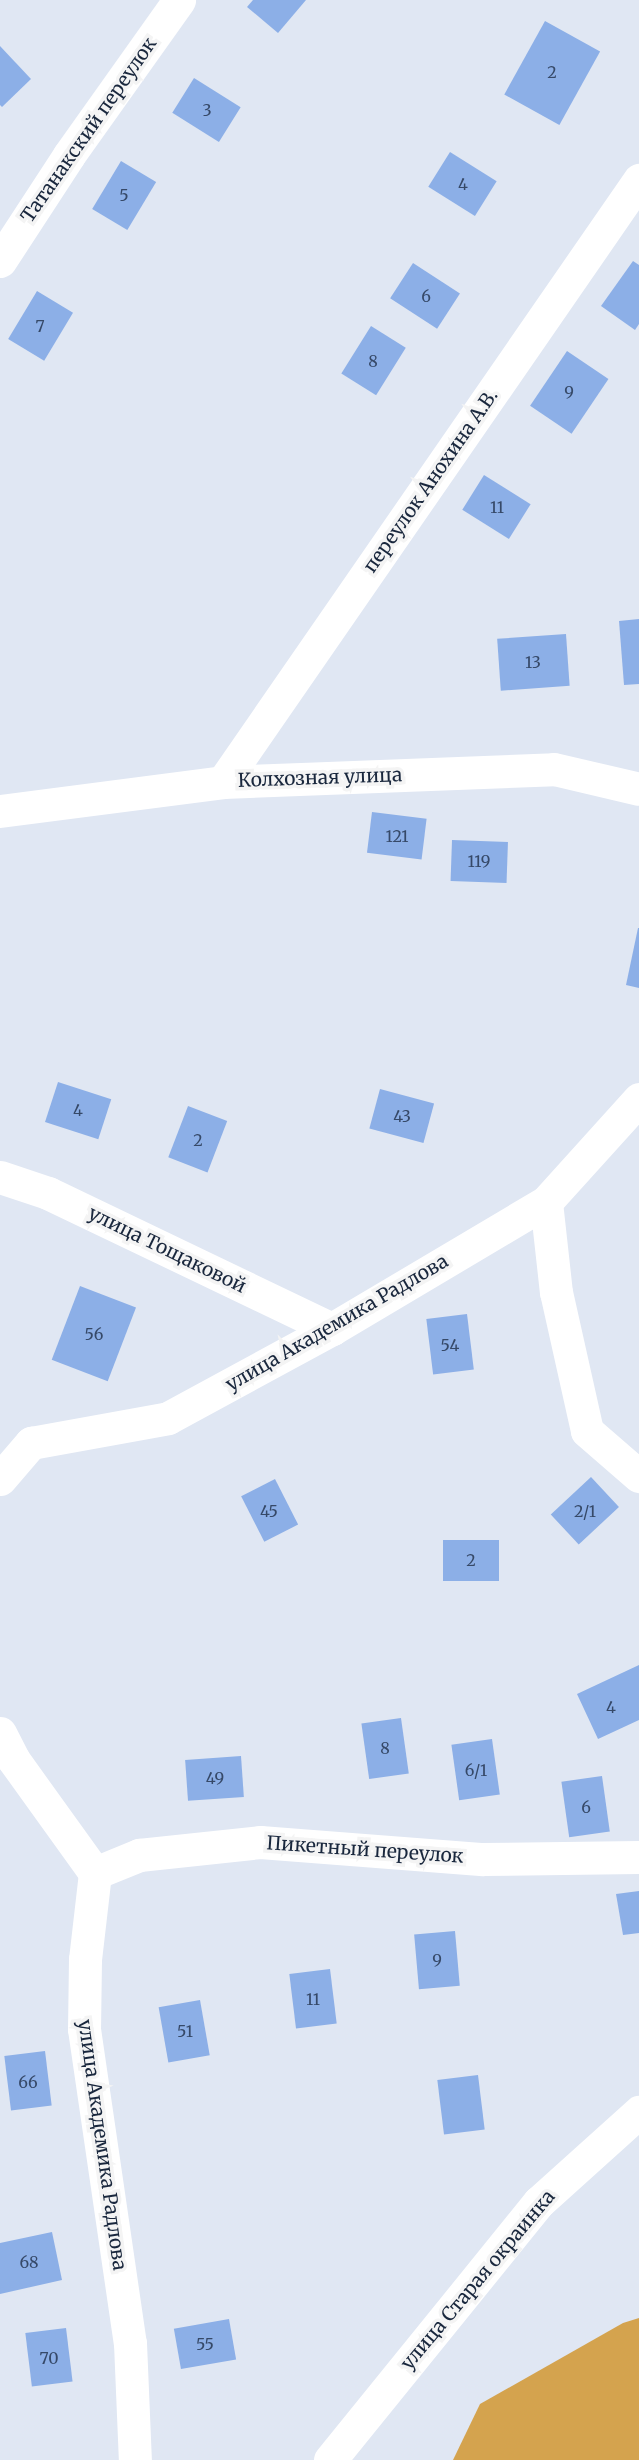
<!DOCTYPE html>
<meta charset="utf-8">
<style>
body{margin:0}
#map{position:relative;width:639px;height:2460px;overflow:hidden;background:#e0e7f3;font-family:Merriweather,serif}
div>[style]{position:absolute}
.forest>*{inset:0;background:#d4a34e}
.building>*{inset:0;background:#8cafe7;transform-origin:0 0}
.minor>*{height:33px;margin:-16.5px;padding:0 16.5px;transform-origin:16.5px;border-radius:16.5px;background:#fff}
span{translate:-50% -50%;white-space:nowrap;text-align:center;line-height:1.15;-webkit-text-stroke:7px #f4f4f4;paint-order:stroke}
.number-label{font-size:16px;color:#364968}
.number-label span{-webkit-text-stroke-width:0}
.street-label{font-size:19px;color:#19273d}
</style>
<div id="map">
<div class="forest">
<i style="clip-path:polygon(639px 2318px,639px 2460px,453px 2460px,480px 2404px,623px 2323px)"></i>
</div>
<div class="building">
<i style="clip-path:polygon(253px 0,306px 0,278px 33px,247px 7px)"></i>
<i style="left:545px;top:21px;width:63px;height:84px;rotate:29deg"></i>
<i style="clip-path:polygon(0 46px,31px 79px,2px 107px,0 105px)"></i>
<i style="left:194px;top:78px;width:55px;height:41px;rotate:32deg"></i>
<i style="left:450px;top:152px;width:55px;height:41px;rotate:32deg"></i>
<i style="left:121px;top:161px;width:41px;height:56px;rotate:31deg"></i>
<i style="clip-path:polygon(633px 261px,639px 265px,639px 324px,635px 330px,601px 306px)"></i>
<i style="left:413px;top:263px;width:56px;height:42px;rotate:33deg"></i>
<i style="left:37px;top:291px;width:42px;height:56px;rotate:31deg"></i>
<i style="left:371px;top:326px;width:41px;height:56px;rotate:32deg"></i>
<i style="left:567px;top:351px;width:50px;height:66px;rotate:34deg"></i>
<i style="left:484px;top:475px;width:55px;height:41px;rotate:32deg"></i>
<i style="clip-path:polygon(639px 619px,639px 684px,624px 685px,619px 621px)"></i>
<i style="left:566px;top:634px;width:52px;height:69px;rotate:86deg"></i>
<i style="left:372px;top:812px;width:55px;height:41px;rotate:7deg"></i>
<i style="left:452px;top:840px;width:56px;height:41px;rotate:2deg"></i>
<i style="clip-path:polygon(638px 928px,639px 928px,639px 988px,626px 985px)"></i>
<i style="left:58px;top:1082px;width:56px;height:42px;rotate:18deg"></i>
<i style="left:380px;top:1089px;width:56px;height:41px;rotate:15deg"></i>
<i style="left:188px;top:1106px;width:42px;height:55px;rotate:21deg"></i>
<i style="left:80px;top:1286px;width:60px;height:79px;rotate:21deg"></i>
<i style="left:467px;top:1314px;width:56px;height:41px;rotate:83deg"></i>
<i style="left:591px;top:1477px;width:41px;height:55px;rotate:47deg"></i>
<i style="left:275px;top:1479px;width:51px;height:38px;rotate:63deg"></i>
<i style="left:443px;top:1540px;width:56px;height:41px"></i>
<i style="clip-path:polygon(639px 1665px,639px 1720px,598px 1739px,577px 1694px)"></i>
<i style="left:401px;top:1718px;width:56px;height:40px;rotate:82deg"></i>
<i style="left:492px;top:1739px;width:56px;height:41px;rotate:82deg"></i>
<i style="left:241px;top:1756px;width:41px;height:56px;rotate:86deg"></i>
<i style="left:602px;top:1776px;width:56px;height:41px;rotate:82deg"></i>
<i style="clip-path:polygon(639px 1891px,639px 1933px,623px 1935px,616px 1894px)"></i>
<i style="left:455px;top:1931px;width:55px;height:41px;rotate:85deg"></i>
<i style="left:330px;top:1969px;width:55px;height:41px;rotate:83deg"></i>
<i style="left:200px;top:2000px;width:56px;height:42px;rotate:80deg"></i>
<i style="left:45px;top:2051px;width:55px;height:41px;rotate:83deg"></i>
<i style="left:478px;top:2075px;width:55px;height:41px;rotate:83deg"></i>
<i style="clip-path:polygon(52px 2232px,62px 2280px,0 2294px,0 2243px)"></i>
<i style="left:229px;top:2319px;width:41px;height:56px;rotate:80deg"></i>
<i style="left:66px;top:2328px;width:54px;height:41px;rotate:83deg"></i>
</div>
<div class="minor">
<i style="left:0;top:261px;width:126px;rotate:-56.9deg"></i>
<i style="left:69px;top:155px;width:190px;rotate:-54.6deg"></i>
<i style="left:223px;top:782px;width:732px;rotate:-55.35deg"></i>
<i style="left:0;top:811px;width:225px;rotate:-7.4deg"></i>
<i style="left:223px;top:782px;width:331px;rotate:-2.2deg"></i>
<i style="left:554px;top:769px;width:87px;rotate:13.2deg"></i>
<i style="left:0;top:1177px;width:51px;rotate:18.4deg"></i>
<i style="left:48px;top:1193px;width:315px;rotate:25.6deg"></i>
<i style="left:546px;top:1202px;width:91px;rotate:83.7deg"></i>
<i style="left:556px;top:1292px;width:142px;rotate:77.4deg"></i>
<i style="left:587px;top:1431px;width:69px;rotate:40.9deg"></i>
<i style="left:0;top:1479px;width:48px;rotate:-49.3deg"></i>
<i style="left:31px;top:1443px;width:139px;rotate:-10.3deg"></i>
<i style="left:168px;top:1418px;width:187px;rotate:-28.5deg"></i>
<i style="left:332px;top:1329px;width:249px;rotate:-30.7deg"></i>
<i style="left:546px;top:1202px;width:139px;rotate:-47.9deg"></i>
<i style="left:0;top:1733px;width:29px;rotate:63deg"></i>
<i style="left:13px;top:1759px;width:140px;rotate:54.3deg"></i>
<i style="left:95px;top:1873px;width:87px;rotate:96.6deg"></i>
<i style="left:85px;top:1959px;width:70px;rotate:90.8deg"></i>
<i style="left:84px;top:2029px;width:317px;rotate:81.7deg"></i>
<i style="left:130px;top:2343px;width:117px;rotate:87.6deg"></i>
<i style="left:95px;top:1873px;width:48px;rotate:-22.2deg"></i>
<i style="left:139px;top:1855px;width:122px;rotate:-6.1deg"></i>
<i style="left:260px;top:1842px;width:224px;rotate:4.4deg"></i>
<i style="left:483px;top:1859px;width:156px;rotate:-0.7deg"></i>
<i style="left:330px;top:2460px;width:332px;rotate:-51deg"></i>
<i style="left:539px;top:2202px;width:135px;rotate:-42deg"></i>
</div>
<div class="number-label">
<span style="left:552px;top:72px">2</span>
<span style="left:207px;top:110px">3</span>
<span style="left:463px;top:184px">4</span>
<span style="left:124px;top:195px">5</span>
<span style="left:426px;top:296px">6</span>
<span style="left:40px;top:326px">7</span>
<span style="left:373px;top:361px">8</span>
<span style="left:569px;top:392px">9</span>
<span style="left:497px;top:507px">11</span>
<span style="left:533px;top:662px">13</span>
<span style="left:397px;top:836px">121</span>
<span style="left:479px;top:861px">119</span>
<span style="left:78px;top:1110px">4</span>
<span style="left:402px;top:1116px">43</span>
<span style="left:198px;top:1140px">2</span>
<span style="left:94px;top:1334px">56</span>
<span style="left:450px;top:1345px">54</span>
<span style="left:269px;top:1511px">45</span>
<span style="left:585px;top:1511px">2/1</span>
<span style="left:471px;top:1560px">2</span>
<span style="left:611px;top:1707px">4</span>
<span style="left:385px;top:1748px">8</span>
<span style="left:476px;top:1770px">6/1</span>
<span style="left:215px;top:1778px">49</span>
<span style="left:586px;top:1807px">6</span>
<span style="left:437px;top:1960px">9</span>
<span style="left:313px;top:1999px">11</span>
<span style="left:185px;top:2031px">51</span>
<span style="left:28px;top:2082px">66</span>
<span style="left:29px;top:2262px">68</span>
<span style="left:205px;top:2344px">55</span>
<span style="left:49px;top:2358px">70</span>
</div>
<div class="street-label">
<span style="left:89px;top:130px;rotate:-55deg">Татанакский переулок</span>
<span style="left:431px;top:481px;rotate:-55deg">переулок Анохина А.В.</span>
<span style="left:320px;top:778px;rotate:-2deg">Колхозная улица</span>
<span style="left:167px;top:1250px;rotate:26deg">улица Тощаковой</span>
<span style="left:337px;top:1323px;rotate:-30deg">улица Академика Радлова</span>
<span style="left:365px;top:1850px;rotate:4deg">Пикетный переулок</span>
<span style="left:102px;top:2145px;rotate:82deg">улица Академика Радлова</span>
<span style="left:478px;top:2280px;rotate:-50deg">улица Старая окраинка</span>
</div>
</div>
